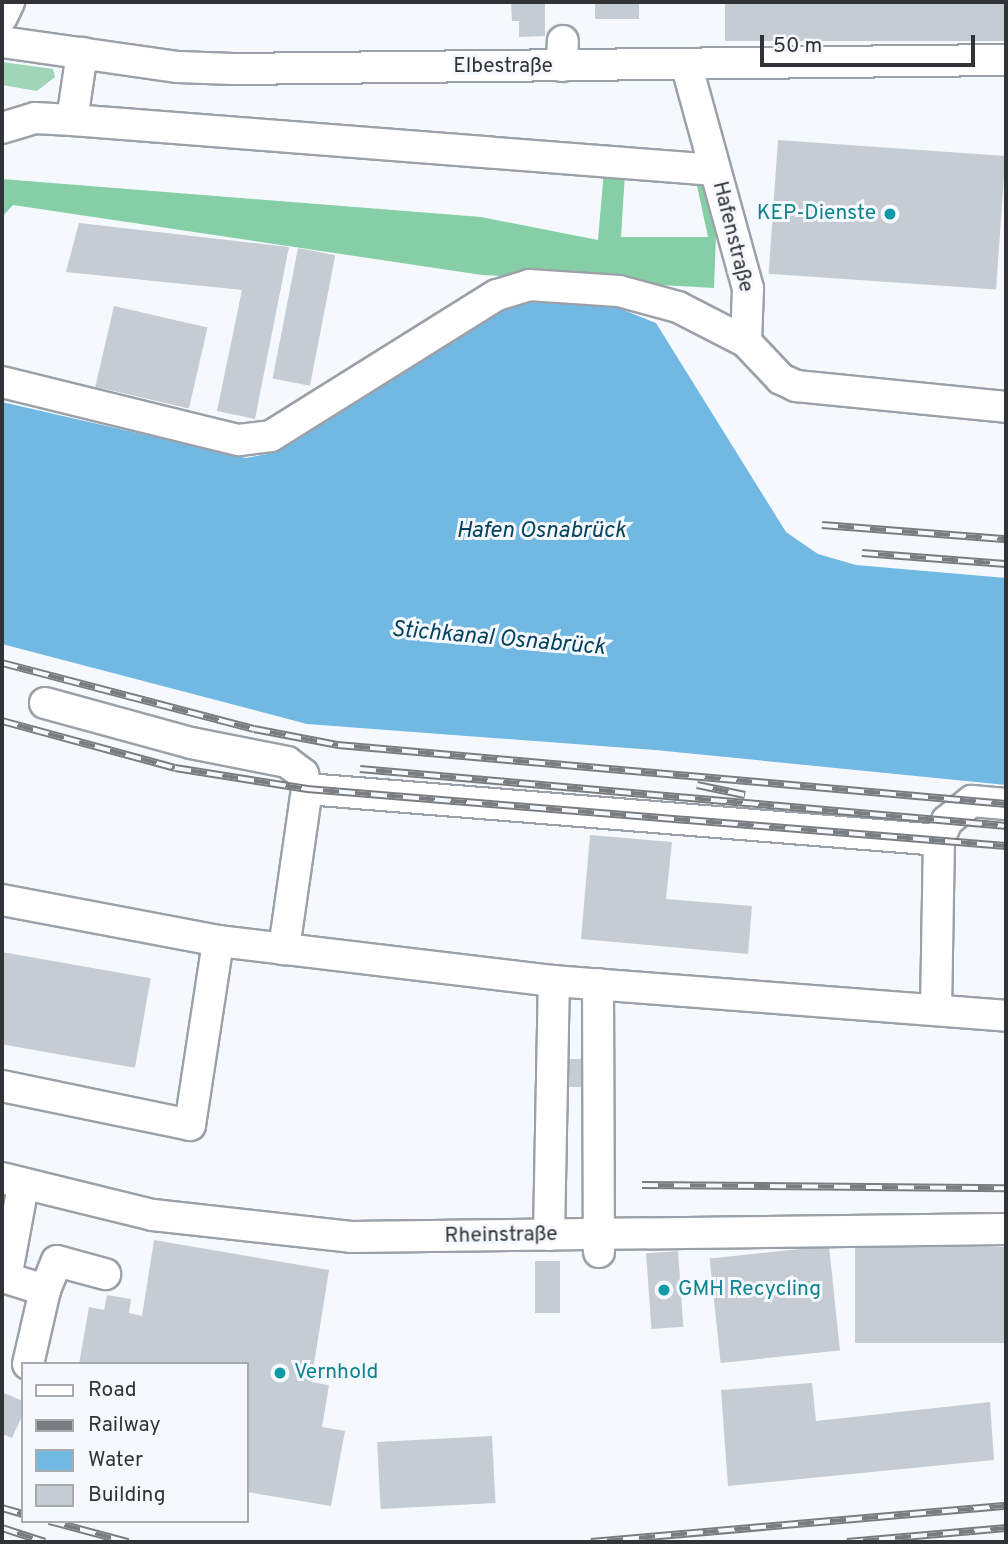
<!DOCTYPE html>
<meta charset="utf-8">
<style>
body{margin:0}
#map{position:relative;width:1008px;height:1544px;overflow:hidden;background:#f5f9fe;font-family:Overpass,sans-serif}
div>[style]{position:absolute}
.green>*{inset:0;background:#a1d5b7}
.forest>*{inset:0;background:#86cfa6}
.water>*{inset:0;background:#71b9e3}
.building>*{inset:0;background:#c6ccd4;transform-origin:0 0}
.roads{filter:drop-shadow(2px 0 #9ba1a9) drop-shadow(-2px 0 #9ba1a9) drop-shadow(0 2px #9ba1a9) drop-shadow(0 -2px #9ba1a9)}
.minor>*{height:30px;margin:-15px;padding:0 15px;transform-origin:15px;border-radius:15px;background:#fff}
.rail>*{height:8px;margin-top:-4px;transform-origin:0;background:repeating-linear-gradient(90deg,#f5f9fe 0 16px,#7a7d80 0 32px);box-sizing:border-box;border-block:2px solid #7a7d80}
.dots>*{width:19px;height:19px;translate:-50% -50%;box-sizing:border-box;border:4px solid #f5f9fe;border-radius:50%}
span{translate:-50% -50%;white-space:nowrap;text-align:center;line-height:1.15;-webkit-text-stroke:6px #f5f9fe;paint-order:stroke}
.street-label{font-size:21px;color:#313336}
.culture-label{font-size:21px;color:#0d838f}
.right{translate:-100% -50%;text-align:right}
.left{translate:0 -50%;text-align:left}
.water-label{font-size:23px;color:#04425e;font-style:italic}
.frame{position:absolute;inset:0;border:4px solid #313336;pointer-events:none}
.legend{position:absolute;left:21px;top:1362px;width:228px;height:161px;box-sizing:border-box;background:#f5f9fe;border:2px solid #a7aaae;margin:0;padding:9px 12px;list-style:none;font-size:21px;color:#313336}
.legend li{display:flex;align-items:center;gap:14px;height:35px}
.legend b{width:35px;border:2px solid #a7aaae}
.scale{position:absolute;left:760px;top:35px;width:215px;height:32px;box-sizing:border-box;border:4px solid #313336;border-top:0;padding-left:9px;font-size:21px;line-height:24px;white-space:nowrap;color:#313336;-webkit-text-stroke:5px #f5f9fe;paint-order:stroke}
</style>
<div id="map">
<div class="green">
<i style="clip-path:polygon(2px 62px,53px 69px,55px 77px,37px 91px,2px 85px)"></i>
</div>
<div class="forest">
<i style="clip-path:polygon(604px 170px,625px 173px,621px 237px,708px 237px,696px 181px,703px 180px,716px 236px,714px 288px,482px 275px,13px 205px,2px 217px,2px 179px,481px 217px,598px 240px)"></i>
</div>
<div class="water">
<i style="clip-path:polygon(533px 299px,603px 302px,656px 323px,786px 532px,818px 554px,856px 565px,1006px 578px,1006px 785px,655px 750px,307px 724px,2px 644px,2px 402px,246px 458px,277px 452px,503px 309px)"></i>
</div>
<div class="building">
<i style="clip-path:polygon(511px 2px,545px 2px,545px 36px,519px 37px,519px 21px,512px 21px)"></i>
<i style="left:595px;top:2px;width:44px;height:17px"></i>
<i style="left:725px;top:2px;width:281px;height:39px"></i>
<i style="left:778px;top:140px;width:228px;height:134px;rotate:4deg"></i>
<i style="clip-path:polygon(79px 223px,289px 247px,255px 419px,217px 411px,242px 290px,66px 272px)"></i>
<i style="left:298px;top:248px;width:38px;height:133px;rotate:11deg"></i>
<i style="left:114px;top:306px;width:96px;height:83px;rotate:13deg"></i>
<i style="clip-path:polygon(590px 835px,672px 842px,666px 899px,752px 906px,748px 954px,581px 939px)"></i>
<i style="left:2px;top:952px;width:151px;height:91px;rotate:10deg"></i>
<i style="left:567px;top:1059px;width:19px;height:28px"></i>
<i style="clip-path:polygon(154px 1240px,329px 1270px,311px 1382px,329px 1385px,322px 1427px,345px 1431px,331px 1506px,247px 1492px,247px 1364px,79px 1364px,89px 1307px,104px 1310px,107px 1295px,131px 1299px,129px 1313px,142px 1316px)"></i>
<i style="left:829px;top:1246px;width:105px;height:120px;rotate:84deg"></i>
<i style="left:1006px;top:1247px;width:96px;height:151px;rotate:90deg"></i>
<i style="left:678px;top:1251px;width:76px;height:32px;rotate:86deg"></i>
<i style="left:535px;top:1261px;width:25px;height:52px"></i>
<i style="clip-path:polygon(812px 1383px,816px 1421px,990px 1402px,994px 1460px,728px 1486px,721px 1390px)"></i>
<i style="clip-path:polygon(2px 1392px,23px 1401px,23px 1414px,12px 1438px,2px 1434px)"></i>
<i style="left:492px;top:1436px;width:67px;height:115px;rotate:87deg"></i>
</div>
<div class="roads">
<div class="minor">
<i style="left:2px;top:17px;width:17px;rotate:-65deg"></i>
<i style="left:2px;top:42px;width:178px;rotate:8.1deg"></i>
<i style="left:178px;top:67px;width:55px;rotate:2.1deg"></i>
<i style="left:233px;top:69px;width:773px;rotate:-0.67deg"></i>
<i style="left:562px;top:66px;width:25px;rotate:-88deg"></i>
<i style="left:687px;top:67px;width:230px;rotate:74.6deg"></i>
<i style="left:748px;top:289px;width:53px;rotate:92.2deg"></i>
<i style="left:72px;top:120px;width:645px;rotate:4.45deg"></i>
<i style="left:2px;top:128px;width:34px;rotate:-17deg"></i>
<i style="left:35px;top:118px;width:37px;rotate:3deg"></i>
<i style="left:72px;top:120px;width:68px;rotate:-81.5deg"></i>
<i style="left:2px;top:382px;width:244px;rotate:13.8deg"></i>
<i style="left:239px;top:440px;width:32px;rotate:-7deg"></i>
<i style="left:271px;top:436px;width:266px;rotate:-32deg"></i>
<i style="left:497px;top:295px;width:34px;rotate:-17deg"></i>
<i style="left:529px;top:285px;width:90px;rotate:3.8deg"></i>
<i style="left:619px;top:291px;width:61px;rotate:15.2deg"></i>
<i style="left:678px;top:307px;width:76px;rotate:27.2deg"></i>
<i style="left:746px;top:342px;width:51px;rotate:46.6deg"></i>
<i style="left:781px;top:379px;width:17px;rotate:25deg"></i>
<i style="left:796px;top:386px;width:211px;rotate:5.7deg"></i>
<i style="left:45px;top:703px;width:151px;rotate:15.3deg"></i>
<i style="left:191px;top:743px;width:98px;rotate:11.2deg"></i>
<i style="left:287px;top:762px;width:20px;rotate:37deg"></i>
<i style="left:303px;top:774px;width:16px;rotate:75deg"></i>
<i style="left:307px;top:789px;width:162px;rotate:98.2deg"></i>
<i style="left:307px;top:789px;width:634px;rotate:4.61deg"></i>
<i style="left:2px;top:900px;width:220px;rotate:10.7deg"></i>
<i style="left:218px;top:941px;width:338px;rotate:6.8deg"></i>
<i style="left:554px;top:981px;width:453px;rotate:4.4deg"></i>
<i style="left:598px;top:984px;width:268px;rotate:89.8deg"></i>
<i style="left:936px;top:1010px;width:170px;rotate:-89deg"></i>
<i style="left:939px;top:840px;width:21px;rotate:-67deg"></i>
<i style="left:947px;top:821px;width:32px;rotate:-39deg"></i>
<i style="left:972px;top:801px;width:34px;rotate:5deg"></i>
<i style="left:2px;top:1086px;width:192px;rotate:11.7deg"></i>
<i style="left:190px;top:1125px;width:186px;rotate:-81.3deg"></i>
<i style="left:2px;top:1178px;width:155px;rotate:13.8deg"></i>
<i style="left:153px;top:1215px;width:199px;rotate:6.3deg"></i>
<i style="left:351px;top:1237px;width:655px;rotate:-0.7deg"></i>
<i style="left:549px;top:1235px;width:254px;rotate:-88.9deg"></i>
<i style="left:2px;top:1277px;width:4px;rotate:14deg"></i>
<i style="left:6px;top:1278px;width:94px;rotate:-79.5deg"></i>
<i style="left:6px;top:1278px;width:41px;rotate:17.1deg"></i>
<i style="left:45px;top:1290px;width:76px;rotate:102.9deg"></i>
<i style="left:45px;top:1290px;width:31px;rotate:-68deg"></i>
<i style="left:57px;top:1261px;width:50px;rotate:15.2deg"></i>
</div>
</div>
<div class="rail">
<i style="left:822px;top:525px;width:185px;rotate:4.4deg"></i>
<i style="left:862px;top:553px;width:144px;rotate:4.4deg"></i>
<i style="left:2px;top:663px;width:260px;rotate:14.7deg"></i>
<i style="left:254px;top:729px;width:86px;rotate:10.8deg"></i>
<i style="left:338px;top:745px;width:671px;rotate:5.05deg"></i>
<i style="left:2px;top:721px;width:179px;rotate:15.2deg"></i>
<i style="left:175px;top:768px;width:134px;rotate:9deg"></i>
<i style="left:307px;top:789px;width:701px;rotate:4.66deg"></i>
<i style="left:360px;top:769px;width:649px;rotate:5.04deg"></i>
<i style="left:697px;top:785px;width:49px;rotate:11.8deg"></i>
<i style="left:642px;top:1185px;width:364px;rotate:0.5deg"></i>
<i style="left:2px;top:1508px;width:22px;rotate:16deg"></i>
<i style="left:49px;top:1521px;width:82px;rotate:14.9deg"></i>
<i style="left:2px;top:1528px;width:45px;rotate:18deg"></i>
<i style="left:591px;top:1542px;width:417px;rotate:-5deg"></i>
<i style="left:847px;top:1542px;width:160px;rotate:-5deg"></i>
</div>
<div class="dots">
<i style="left:890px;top:214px;background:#0f9aa8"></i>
<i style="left:664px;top:1290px;background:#0f9aa8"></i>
<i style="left:280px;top:1373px;background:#0f9aa8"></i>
</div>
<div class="street-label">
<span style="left:503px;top:67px">Elbestraße</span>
<span style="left:732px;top:237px;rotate:76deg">Hafenstraße</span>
<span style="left:501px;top:1236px;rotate:-1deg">Rheinstraße</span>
</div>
<div class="culture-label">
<span class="right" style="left:876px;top:214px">KEP-Dienste</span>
<span class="left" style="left:678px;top:1290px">GMH Recycling</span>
<span class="left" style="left:294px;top:1373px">Vernhold</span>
</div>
<div class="water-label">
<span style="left:541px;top:532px">Hafen Osnabrück</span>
<span style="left:498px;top:640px;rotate:5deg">Stichkanal Osnabrück</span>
</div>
<div class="frame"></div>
<ul class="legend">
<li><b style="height:9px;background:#fff"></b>Road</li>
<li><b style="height:9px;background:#7a7d80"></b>Railway</li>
<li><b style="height:19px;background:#71b9e3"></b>Water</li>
<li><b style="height:19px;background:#c6ccd4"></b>Building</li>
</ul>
<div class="scale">50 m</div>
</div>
